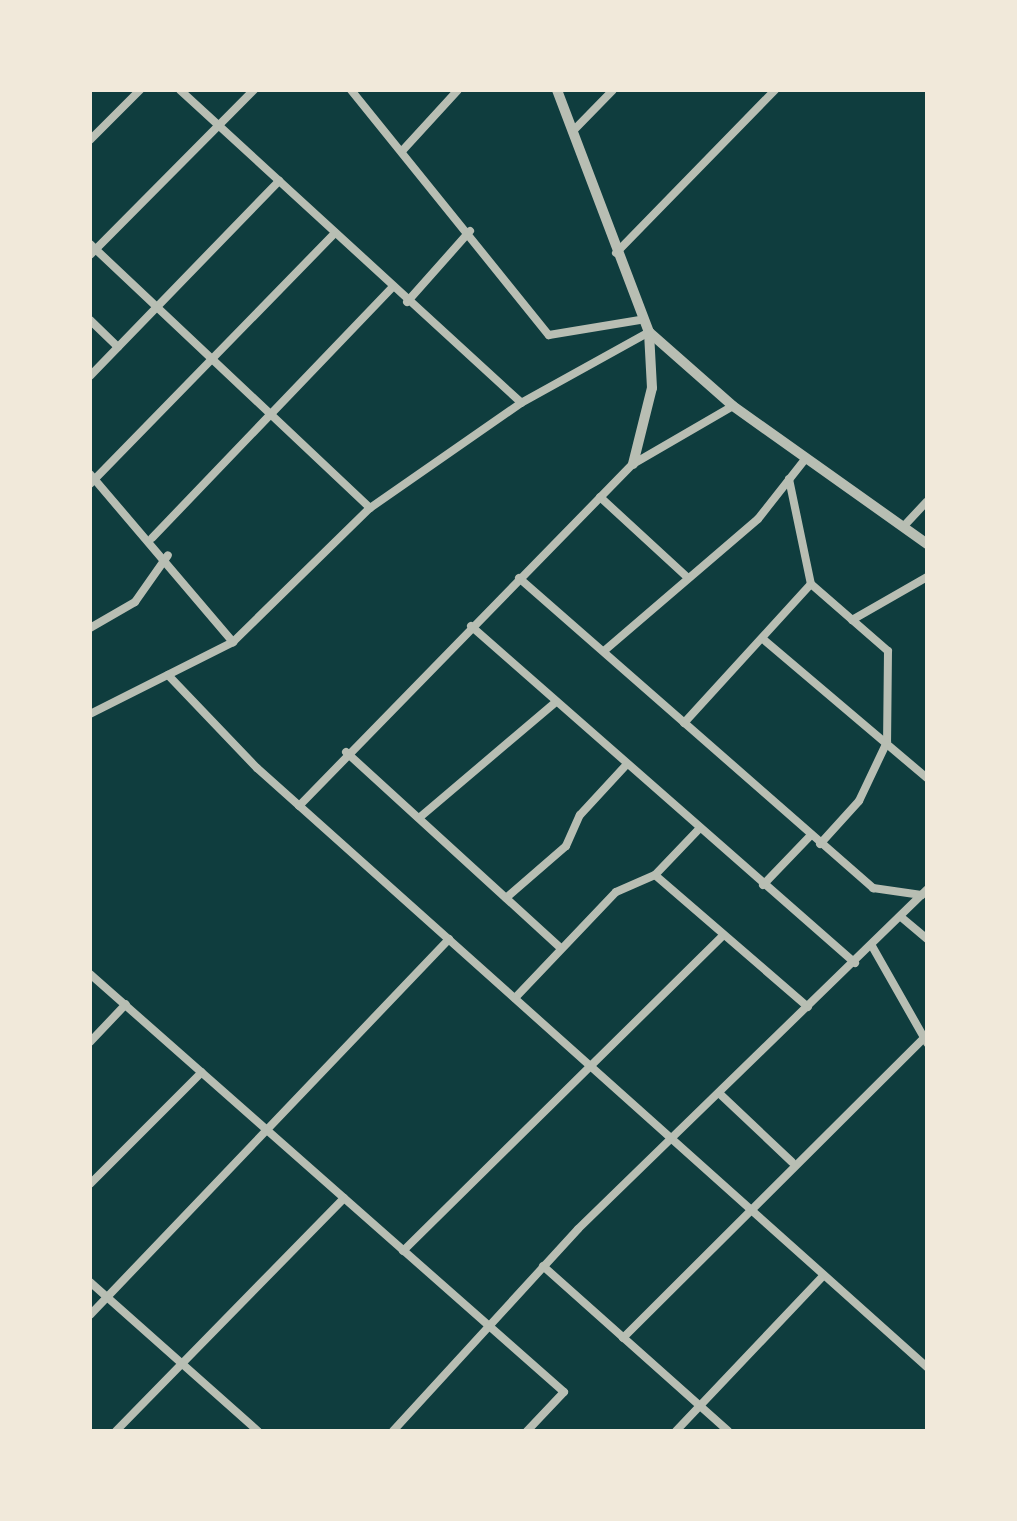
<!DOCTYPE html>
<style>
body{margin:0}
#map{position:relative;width:1017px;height:1521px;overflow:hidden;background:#0f3d3e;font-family:"Crimson Pro",serif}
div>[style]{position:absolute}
.minor>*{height:8px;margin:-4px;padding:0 4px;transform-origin:4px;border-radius:4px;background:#b8beb3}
.tertiary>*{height:10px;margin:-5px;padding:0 5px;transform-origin:5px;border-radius:5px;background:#b8beb3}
span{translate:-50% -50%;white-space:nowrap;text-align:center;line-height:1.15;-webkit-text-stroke:9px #f1e9da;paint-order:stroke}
.frame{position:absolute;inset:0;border:92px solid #f1e9da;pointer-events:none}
</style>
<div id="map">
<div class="minor">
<i style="left:180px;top:90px;width:463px;rotate:42.5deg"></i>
<i style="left:351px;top:90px;width:315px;rotate:51.1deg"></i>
<i style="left:549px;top:335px;width:92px;rotate:-9.4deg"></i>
<i style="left:573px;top:131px;width:57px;rotate:-45.7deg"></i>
<i style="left:90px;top:140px;width:71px;rotate:-45deg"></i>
<i style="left:403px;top:150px;width:81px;rotate:-47.5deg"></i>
<i style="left:90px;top:244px;width:385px;rotate:43.3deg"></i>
<i style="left:616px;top:253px;width:228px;rotate:-45.7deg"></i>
<i style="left:90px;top:255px;width:233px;rotate:-45.2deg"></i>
<i style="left:407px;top:302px;width:95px;rotate:-48.4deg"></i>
<i style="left:90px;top:320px;width:39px;rotate:44deg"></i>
<i style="left:90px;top:376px;width:272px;rotate:-45.9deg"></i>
<i style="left:90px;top:474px;width:221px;rotate:49.6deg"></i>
<i style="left:789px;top:479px;width:107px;rotate:78.2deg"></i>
<i style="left:811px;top:584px;width:102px;rotate:41deg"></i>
<i style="left:888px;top:651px;width:91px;rotate:90.6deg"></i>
<i style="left:887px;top:742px;width:65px;rotate:115.4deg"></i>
<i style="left:859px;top:801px;width:58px;rotate:132.2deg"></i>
<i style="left:90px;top:484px;width:351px;rotate:-45.7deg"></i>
<i style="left:600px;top:497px;width:118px;rotate:42.6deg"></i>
<i style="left:903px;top:527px;width:35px;rotate:-47deg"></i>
<i style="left:152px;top:538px;width:347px;rotate:-46.2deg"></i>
<i style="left:519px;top:578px;width:471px;rotate:41.2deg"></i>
<i style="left:873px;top:888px;width:49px;rotate:8.3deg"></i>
<i style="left:852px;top:620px;width:86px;rotate:-29.8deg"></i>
<i style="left:471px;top:626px;width:511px;rotate:41.27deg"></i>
<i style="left:90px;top:628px;width:52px;rotate:-30deg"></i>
<i style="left:135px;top:602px;width:57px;rotate:-54.9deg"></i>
<i style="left:763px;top:639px;width:215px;rotate:40.3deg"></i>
<i style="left:604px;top:651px;width:203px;rotate:-40.6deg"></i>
<i style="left:758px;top:519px;width:78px;rotate:-51.8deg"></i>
<i style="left:168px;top:675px;width:129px;rotate:46.3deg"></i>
<i style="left:257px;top:768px;width:899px;rotate:41.8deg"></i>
<i style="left:90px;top:714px;width:160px;rotate:-26.7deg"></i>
<i style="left:233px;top:642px;width:192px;rotate:-44.4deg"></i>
<i style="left:370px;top:508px;width:184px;rotate:-34.8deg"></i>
<i style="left:521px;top:403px;width:146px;rotate:-29deg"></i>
<i style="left:684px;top:723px;width:188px;rotate:-47.6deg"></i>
<i style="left:346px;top:752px;width:291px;rotate:42.4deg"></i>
<i style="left:299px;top:806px;width:478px;rotate:-45.7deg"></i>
<i style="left:633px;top:464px;width:116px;rotate:-30.1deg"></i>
<i style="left:419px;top:818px;width:180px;rotate:-40.3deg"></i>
<i style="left:655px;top:875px;width:202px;rotate:40.8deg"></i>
<i style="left:763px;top:885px;width:68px;rotate:-46.2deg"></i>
<i style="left:506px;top:898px;width:79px;rotate:-40.9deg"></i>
<i style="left:566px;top:846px;width:34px;rotate:-66deg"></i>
<i style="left:580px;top:815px;width:69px;rotate:-47.3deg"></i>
<i style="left:901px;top:917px;width:34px;rotate:40deg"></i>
<i style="left:872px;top:946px;width:112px;rotate:60.4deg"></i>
<i style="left:90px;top:974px;width:632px;rotate:41.41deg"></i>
<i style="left:564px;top:1392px;width:54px;rotate:133.5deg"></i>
<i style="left:515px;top:998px;width:146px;rotate:-46.4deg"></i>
<i style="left:616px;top:892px;width:43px;rotate:-23.6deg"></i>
<i style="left:655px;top:875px;width:64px;rotate:-46.3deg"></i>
<i style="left:90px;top:1042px;width:52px;rotate:-46.5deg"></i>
<i style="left:720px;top:1094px;width:99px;rotate:43.4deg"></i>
<i style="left:90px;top:1184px;width:158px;rotate:-45deg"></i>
<i style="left:403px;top:1251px;width:450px;rotate:-44.6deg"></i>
<i style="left:543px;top:1266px;width:248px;rotate:41.7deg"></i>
<i style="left:90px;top:1282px;width:225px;rotate:41.6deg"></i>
<i style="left:90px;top:1315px;width:520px;rotate:-46.32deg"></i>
<i style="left:623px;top:1338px;width:422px;rotate:-44.9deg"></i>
<i style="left:116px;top:1431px;width:326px;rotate:-45.6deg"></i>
<i style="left:393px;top:1431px;width:274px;rotate:-47.5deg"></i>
<i style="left:578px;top:1229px;width:487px;rotate:-44.2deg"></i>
<i style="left:676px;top:1431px;width:214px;rotate:-46.5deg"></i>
</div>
<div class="tertiary">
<i style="left:557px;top:90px;width:259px;rotate:69.2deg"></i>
<i style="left:649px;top:332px;width:112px;rotate:41.4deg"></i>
<i style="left:733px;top:406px;width:238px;rotate:35.4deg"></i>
<i style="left:633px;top:464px;width:78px;rotate:-76deg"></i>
<i style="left:652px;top:388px;width:56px;rotate:-93.1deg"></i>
</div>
<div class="frame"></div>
</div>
